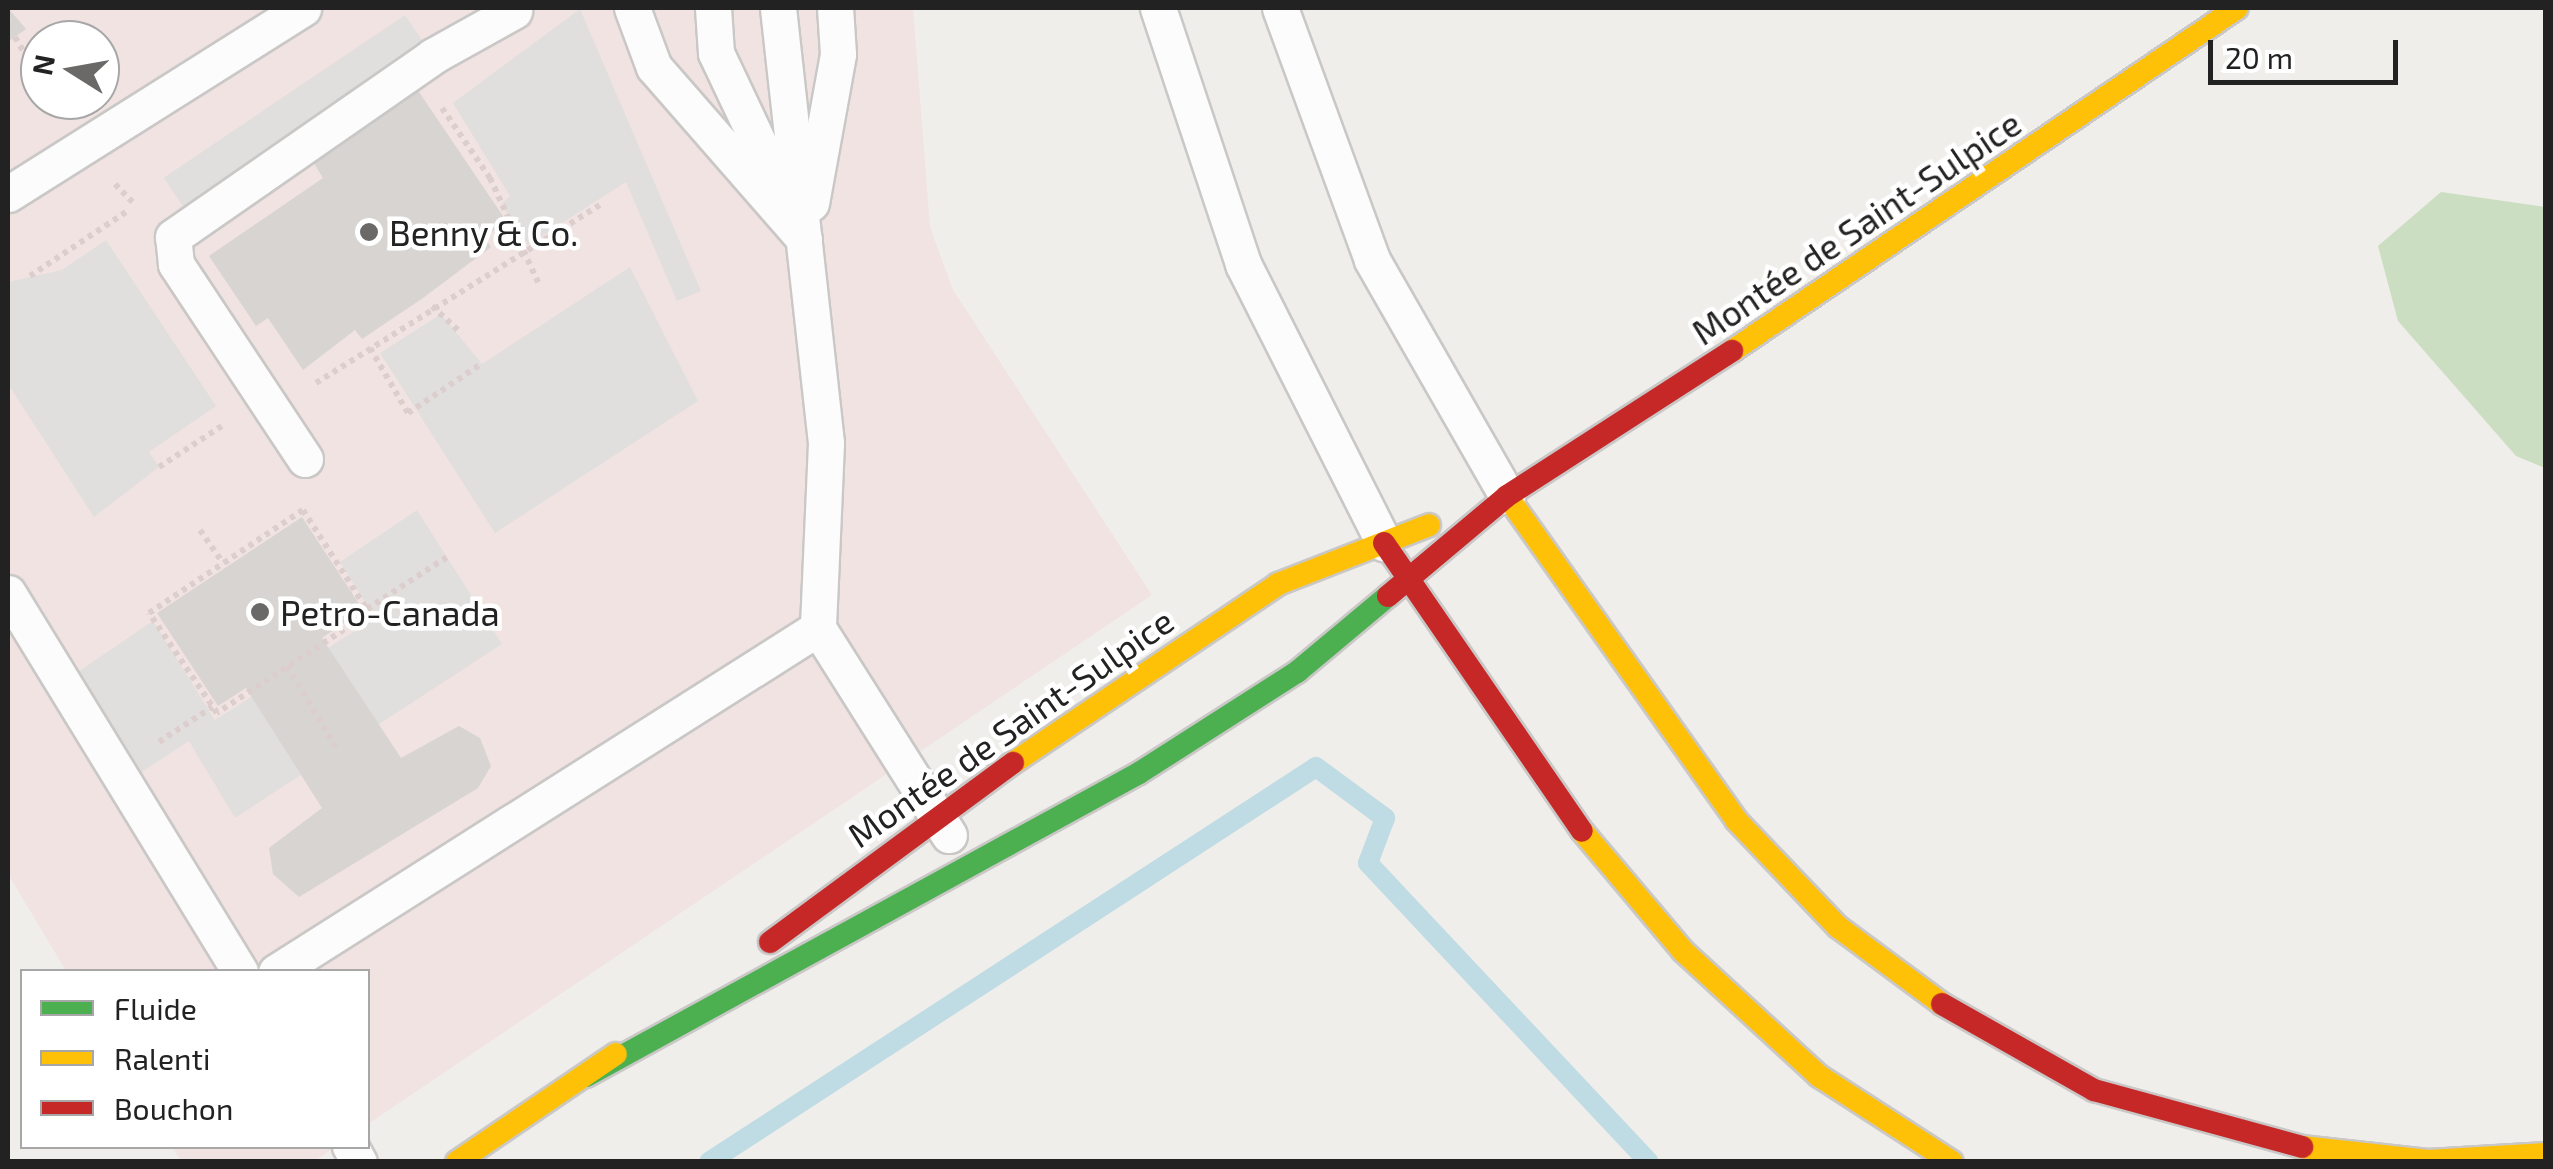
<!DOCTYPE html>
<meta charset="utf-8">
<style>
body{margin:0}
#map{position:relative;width:2553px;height:1169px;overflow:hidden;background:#f0eeeb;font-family:"Exo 2",sans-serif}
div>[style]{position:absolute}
.commercial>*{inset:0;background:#f1e3e1}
.forest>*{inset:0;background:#cbdec1}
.parking>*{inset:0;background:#e0dfde;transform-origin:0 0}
.stream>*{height:20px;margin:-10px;padding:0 10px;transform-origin:10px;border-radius:10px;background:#bfdbe3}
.building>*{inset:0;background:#d7d4d2}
.path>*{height:6px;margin-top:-3px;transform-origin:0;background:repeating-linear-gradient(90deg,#dccecd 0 5px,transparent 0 10px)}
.roads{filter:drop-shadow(2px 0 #c9c8c7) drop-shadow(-2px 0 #c9c8c7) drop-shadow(0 2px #c9c8c7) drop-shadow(0 -2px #c9c8c7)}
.lane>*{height:35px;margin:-17.5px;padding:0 17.5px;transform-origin:17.5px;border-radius:17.5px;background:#fdfcfc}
.fast>*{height:22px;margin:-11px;padding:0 11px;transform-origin:11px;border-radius:11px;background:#4caf50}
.slow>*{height:22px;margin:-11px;padding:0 11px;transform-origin:11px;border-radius:11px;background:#ffc107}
.jam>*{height:22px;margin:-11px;padding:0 11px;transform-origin:11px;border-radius:11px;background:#c62828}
.dots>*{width:28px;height:28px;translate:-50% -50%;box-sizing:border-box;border:5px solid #fff;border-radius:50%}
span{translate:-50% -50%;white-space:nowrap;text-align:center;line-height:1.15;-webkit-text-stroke:9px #fff;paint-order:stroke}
.street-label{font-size:35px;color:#222}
.poi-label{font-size:35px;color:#222}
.left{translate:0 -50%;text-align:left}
.frame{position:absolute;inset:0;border:10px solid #222;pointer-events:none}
.legend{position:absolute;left:20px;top:969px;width:350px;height:180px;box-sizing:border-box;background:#fff;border:2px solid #a7a7a7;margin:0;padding:12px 18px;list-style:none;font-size:30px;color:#222}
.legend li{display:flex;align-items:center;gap:20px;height:50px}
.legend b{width:50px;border:2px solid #a7a7a7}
.north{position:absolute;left:20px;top:20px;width:100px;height:100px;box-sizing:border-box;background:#fff;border:2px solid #a7a7a7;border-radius:50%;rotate:281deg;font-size:28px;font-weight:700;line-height:40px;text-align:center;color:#222}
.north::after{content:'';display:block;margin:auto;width:35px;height:45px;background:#6a6968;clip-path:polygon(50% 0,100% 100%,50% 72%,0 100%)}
.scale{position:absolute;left:2208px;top:40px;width:190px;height:45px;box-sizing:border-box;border:5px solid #222;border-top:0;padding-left:12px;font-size:30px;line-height:35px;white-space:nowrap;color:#222;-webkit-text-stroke:8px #fff;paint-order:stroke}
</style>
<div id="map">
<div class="commercial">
<i style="clip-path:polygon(evenodd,8px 8px,913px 8px,930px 227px,953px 290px,1152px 595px,368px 1124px,368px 972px,66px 971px,8px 874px,8px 8px,40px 40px,100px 40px,100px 100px,40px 100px,40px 40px)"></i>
<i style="clip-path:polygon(172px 1147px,335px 1147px,313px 1162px,181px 1161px)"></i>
</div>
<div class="forest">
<i style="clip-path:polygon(2441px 192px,2545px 207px,2545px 468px,2516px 456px,2398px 321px,2378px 246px)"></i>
</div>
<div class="parking">
<i style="clip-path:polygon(580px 9px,701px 291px,677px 301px,626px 182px,528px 245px,501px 204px,510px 196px,453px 103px)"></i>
<i style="left:405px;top:15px;width:50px;height:291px;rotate:56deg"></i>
<i style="clip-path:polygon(106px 240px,216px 406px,149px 452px,159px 467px,94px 517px,8px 384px,8px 282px,62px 270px)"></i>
<i style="clip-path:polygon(630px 267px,698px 401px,495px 533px,380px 353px,441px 314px,482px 364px)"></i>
<i style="clip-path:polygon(417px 510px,502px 644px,235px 818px,189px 741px,125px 783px,63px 682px,153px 621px,215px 720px,375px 618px,340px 562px)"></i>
</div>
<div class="stream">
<i style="left:709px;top:1162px;width:724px;rotate:-33.05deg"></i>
<i style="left:1316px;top:767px;width:86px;rotate:36.5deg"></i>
<i style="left:1385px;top:818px;width:48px;rotate:110.7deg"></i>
<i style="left:1368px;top:863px;width:410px;rotate:46.8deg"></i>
</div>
<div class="building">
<i style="clip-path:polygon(8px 8px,26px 29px,8px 42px)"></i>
<i style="clip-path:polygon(417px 89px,507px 222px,484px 237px,491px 247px,423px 298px,362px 339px,355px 330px,303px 370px,268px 318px,256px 326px,209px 256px,323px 178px,312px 160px)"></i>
<i style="clip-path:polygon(302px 517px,363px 610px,322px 638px,401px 758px,459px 726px,480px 738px,491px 766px,478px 788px,299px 897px,273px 874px,269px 848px,322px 808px,246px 688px,218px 706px,157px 613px)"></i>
</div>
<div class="path">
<i style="left:15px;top:37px;width:50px;rotate:59.8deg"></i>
<i style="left:442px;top:108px;width:85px;rotate:55.6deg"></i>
<i style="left:490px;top:178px;width:115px;rotate:65.2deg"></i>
<i style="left:115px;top:184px;width:28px;rotate:46deg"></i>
<i style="left:30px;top:276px;width:119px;rotate:-33.7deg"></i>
<i style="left:432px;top:306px;width:40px;rotate:43deg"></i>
<i style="left:370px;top:348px;width:75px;rotate:59.7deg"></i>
<i style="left:408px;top:413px;width:88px;rotate:-33.9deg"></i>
<i style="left:316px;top:383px;width:337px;rotate:-32.1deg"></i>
<i style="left:159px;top:467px;width:75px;rotate:-33.1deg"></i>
<i style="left:303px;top:510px;width:122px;rotate:57.3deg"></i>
<i style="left:369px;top:613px;width:182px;rotate:146.7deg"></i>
<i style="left:217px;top:713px;width:121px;rotate:-124.2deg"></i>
<i style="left:149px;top:613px;width:185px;rotate:-33.8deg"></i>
<i style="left:200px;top:530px;width:40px;rotate:55.1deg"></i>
<i style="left:367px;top:609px;width:95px;rotate:-33deg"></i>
<i style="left:287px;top:666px;width:99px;rotate:59deg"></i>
<i style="left:159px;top:742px;width:64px;rotate:-33.4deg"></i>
</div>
<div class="roads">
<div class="lane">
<i style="left:632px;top:8px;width:63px;rotate:69.6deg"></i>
<i style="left:654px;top:67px;width:228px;rotate:48.9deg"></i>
<i style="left:713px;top:8px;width:45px;rotate:86.2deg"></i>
<i style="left:716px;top:53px;width:159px;rotate:64.7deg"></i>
<i style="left:778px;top:8px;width:438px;rotate:83.7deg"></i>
<i style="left:826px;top:443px;width:185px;rotate:92.5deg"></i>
<i style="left:1158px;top:8px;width:270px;rotate:71.6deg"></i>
<i style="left:1243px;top:264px;width:313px;rotate:63.2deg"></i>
<i style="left:1280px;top:8px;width:268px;rotate:69.9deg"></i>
<i style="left:1372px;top:260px;width:272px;rotate:60.2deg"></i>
<i style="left:8px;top:194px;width:349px;rotate:-32.2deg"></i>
<i style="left:811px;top:203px;width:151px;rotate:-79.7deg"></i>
<i style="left:838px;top:54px;width:46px;rotate:-93.7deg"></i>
<i style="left:305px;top:459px;width:234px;rotate:-123.5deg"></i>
<i style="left:176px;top:264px;width:27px;rotate:-96deg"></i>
<i style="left:173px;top:237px;width:317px;rotate:-34.8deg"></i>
<i style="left:433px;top:56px;width:93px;rotate:-29.1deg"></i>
<i style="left:8px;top:593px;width:444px;rotate:58.5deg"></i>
<i style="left:276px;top:972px;width:642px;rotate:-32.4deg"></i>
<i style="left:818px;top:628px;width:245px;rotate:57.7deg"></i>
<i style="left:350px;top:1146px;width:18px;rotate:61deg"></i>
</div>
<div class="fast">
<i style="left:586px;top:1076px;width:631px;rotate:-28.72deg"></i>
<i style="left:1139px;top:773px;width:188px;rotate:-32.6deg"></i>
<i style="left:1297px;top:672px;width:119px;rotate:-39.9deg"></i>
</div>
<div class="slow">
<i style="left:1732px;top:351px;width:610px;rotate:-34.18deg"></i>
<i style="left:1507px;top:496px;width:397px;rotate:54.7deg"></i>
<i style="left:1736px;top:820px;width:148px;rotate:46.4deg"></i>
<i style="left:1838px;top:927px;width:129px;rotate:36.5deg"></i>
<i style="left:1013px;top:763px;width:320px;rotate:-34deg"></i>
<i style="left:1278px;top:584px;width:162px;rotate:-21.3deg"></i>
<i style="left:1582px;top:831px;width:157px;rotate:49.9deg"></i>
<i style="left:1683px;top:951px;width:185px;rotate:42.6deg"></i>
<i style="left:1819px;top:1076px;width:158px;rotate:32.9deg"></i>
<i style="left:2302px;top:1147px;width:127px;rotate:6.3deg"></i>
<i style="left:2428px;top:1161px;width:118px;rotate:-3.4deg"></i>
<i style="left:457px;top:1162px;width:192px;rotate:-34.2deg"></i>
</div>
<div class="jam">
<i style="left:1384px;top:543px;width:349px;rotate:55.5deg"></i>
<i style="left:1388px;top:596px;width:155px;rotate:-40deg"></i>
<i style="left:1507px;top:496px;width:268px;rotate:-32.8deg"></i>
<i style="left:770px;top:942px;width:302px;rotate:-36.4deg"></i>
<i style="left:1942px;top:1004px;width:175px;rotate:29.5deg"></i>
<i style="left:2094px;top:1090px;width:216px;rotate:15.3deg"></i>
</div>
</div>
<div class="dots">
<i style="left:369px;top:232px;background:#6a6968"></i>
<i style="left:260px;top:612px;background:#6a6968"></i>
</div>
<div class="street-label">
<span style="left:1856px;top:227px;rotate:-34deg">Montée de Saint-Sulpice</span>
<span style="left:1010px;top:727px;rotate:-35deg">Montée de Saint-Sulpice</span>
</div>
<div class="poi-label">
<span class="left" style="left:389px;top:232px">Benny &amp; Co.</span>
<span class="left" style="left:280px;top:612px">Petro-Canada</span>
</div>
<div class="frame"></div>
<ul class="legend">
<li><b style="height:12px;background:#4caf50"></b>Fluide</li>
<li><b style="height:12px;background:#ffc107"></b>Ralenti</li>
<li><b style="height:12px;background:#c62828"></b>Bouchon</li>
</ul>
<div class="north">N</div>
<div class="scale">20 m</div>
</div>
